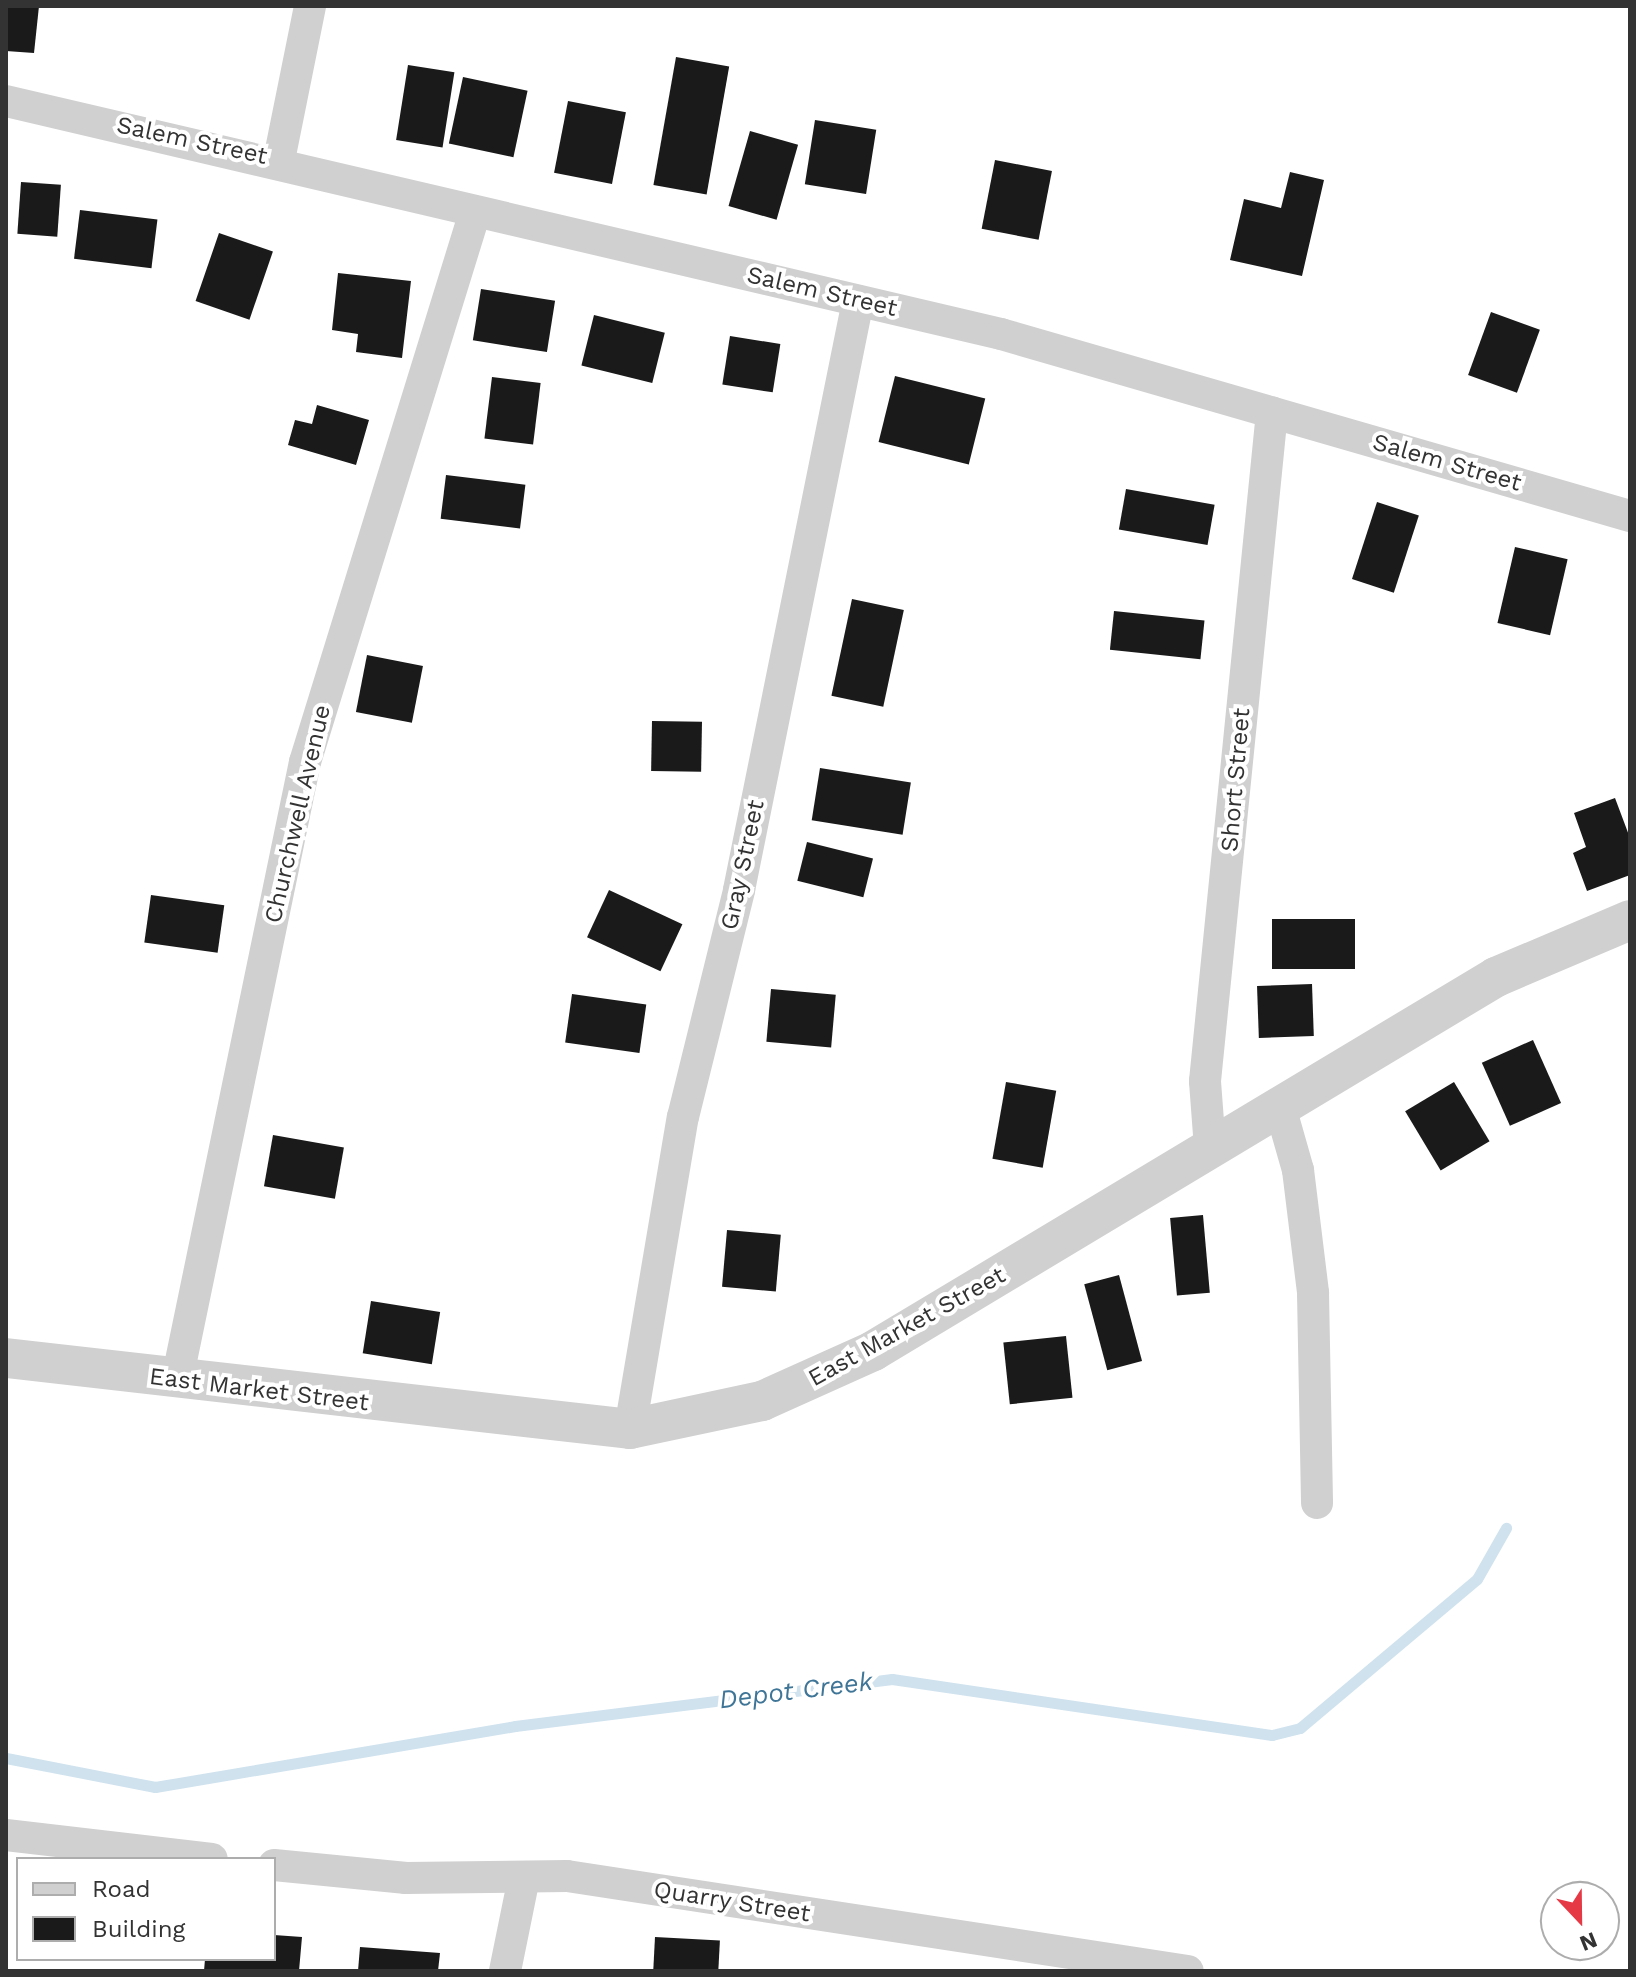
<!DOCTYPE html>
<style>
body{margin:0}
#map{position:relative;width:1636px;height:1977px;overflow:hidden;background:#fff;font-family:"Work Sans",sans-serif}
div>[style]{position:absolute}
.stream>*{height:11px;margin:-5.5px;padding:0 5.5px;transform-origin:5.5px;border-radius:5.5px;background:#cfe2ee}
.building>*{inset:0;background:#1a1a1a;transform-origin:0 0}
.minor>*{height:32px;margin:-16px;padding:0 16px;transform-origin:16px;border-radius:16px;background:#d0d0d0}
.tertiary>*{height:40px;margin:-20px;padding:0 20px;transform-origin:20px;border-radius:20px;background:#d0d0d0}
span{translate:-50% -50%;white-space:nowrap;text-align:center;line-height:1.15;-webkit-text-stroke:8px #fff;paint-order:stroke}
.street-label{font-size:24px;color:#333}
.water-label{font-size:26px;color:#3f7597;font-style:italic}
.frame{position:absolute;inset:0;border:8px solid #333;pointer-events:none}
.legend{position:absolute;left:16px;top:1857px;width:260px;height:104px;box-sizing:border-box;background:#fff;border:2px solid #adadad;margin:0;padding:10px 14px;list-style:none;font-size:24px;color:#333}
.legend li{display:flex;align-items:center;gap:16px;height:40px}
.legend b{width:40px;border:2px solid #adadad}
.north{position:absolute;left:1540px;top:1881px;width:80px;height:80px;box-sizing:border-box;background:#fff;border:2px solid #adadad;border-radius:50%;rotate:158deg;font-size:22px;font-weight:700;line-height:32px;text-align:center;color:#333}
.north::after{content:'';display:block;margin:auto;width:28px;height:36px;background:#e63946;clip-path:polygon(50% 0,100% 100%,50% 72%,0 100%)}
</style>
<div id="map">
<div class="stream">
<i style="left:6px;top:1758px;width:152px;rotate:11deg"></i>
<i style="left:155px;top:1787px;width:365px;rotate:-9.6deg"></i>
<i style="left:515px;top:1726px;width:380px;rotate:-7.1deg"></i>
<i style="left:892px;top:1679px;width:384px;rotate:8.4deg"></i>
<i style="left:1272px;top:1735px;width:29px;rotate:-14deg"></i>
<i style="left:1300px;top:1728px;width:231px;rotate:-40.1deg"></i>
<i style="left:1477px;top:1579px;width:59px;rotate:-60.4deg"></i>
</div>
<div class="building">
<i style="clip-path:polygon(6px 6px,39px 6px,34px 53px,6px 51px)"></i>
<i style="left:676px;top:57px;width:54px;height:130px;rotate:10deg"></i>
<i style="left:408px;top:65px;width:47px;height:76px;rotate:9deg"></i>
<i style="left:463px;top:77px;width:66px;height:68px;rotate:12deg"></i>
<i style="left:568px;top:101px;width:59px;height:73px;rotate:11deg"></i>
<i style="left:815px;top:120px;width:62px;height:65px;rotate:9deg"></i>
<i style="left:750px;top:131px;width:50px;height:78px;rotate:16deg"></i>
<i style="left:995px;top:160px;width:58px;height:70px;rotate:11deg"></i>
<i style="clip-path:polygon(1290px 172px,1324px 180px,1302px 276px,1230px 260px,1244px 199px,1281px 208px)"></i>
<i style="left:21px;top:182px;width:40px;height:52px;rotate:4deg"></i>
<i style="left:80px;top:210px;width:78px;height:49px;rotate:7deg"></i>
<i style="left:219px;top:233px;width:57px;height:72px;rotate:19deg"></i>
<i style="clip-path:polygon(338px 273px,411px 281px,402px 358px,356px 352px,358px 334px,332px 330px)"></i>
<i style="left:481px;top:289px;width:75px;height:52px;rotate:9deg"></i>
<i style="left:1491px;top:312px;width:52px;height:67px;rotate:20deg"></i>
<i style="left:594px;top:315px;width:73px;height:52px;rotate:14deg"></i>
<i style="left:730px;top:336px;width:51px;height:49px;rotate:9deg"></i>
<i style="left:895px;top:376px;width:93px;height:68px;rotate:14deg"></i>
<i style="left:492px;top:377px;width:49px;height:62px;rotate:7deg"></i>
<i style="clip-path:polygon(317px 405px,369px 420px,356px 465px,288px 445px,295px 420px,312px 424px)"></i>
<i style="left:446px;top:475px;width:80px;height:44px;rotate:7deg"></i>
<i style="left:1126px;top:489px;width:90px;height:41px;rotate:10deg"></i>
<i style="left:1377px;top:502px;width:44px;height:81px;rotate:18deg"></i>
<i style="left:1515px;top:547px;width:54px;height:78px;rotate:13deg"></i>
<i style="left:852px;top:599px;width:53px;height:99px;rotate:12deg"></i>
<i style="left:1114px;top:611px;width:91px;height:39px;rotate:6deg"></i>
<i style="left:367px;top:655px;width:57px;height:58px;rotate:11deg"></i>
<i style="left:652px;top:721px;width:50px;height:50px;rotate:1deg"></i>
<i style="left:820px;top:768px;width:92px;height:53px;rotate:9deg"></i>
<i style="clip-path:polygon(1615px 798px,1630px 838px,1630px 875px,1587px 891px,1573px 853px,1586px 847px,1574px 813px)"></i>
<i style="left:807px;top:842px;width:68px;height:40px;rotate:14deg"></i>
<i style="left:609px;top:890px;width:81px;height:52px;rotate:25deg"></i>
<i style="left:151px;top:895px;width:74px;height:48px;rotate:8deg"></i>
<i style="left:1272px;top:919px;width:83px;height:50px"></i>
<i style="left:1312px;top:984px;width:52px;height:55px;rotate:88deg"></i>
<i style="left:771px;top:989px;width:65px;height:53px;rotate:5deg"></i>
<i style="left:572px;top:994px;width:75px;height:49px;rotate:8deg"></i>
<i style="left:1533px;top:1040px;width:69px;height:56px;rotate:66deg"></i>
<i style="left:1006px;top:1082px;width:51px;height:78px;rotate:10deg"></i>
<i style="left:1454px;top:1082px;width:69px;height:57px;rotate:59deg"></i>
<i style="left:273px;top:1135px;width:72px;height:52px;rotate:10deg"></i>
<i style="left:1203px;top:1215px;width:78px;height:33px;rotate:85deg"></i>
<i style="left:727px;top:1230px;width:54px;height:57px;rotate:5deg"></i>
<i style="left:1119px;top:1275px;width:89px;height:36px;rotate:75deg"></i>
<i style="left:371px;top:1301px;width:70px;height:53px;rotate:9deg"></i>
<i style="left:1066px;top:1336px;width:62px;height:63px;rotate:84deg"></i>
<i style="clip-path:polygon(274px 1935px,302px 1937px,299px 1971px,204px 1971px,205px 1959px,274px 1959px)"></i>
<i style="left:655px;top:1937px;width:65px;height:34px;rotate:3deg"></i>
<i style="clip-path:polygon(360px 1947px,440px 1953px,438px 1971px,358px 1971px)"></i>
</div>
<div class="minor">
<i style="left:6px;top:101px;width:1022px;rotate:13.18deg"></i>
<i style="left:1001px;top:334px;width:655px;rotate:16.14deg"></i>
<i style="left:279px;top:160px;width:157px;rotate:-78.6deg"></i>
<i style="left:1280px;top:1107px;width:66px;rotate:74.1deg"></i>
<i style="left:1298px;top:1170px;width:124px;rotate:83deg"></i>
<i style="left:1313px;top:1293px;width:210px;rotate:88.9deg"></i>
<i style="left:1210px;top:1148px;width:67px;rotate:-94.3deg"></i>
<i style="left:1205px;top:1081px;width:672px;rotate:-84.28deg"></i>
<i style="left:177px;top:1380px;width:631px;rotate:-78.3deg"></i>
<i style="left:305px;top:762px;width:576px;rotate:-72.82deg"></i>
<i style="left:630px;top:1429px;width:316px;rotate:-80.4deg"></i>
<i style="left:683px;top:1117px;width:234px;rotate:-76.1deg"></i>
<i style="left:739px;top:890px;width:601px;rotate:-78.58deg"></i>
<i style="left:6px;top:1835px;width:207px;rotate:6.6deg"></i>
<i style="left:274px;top:1865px;width:133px;rotate:5.6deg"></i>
<i style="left:406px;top:1878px;width:161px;rotate:-0.7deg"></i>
<i style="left:567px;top:1876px;width:628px;rotate:8.7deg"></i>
<i style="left:505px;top:1971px;width:95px;rotate:-78.5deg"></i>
</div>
<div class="tertiary">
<i style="left:6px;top:1358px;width:628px;rotate:6.49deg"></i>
<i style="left:630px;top:1429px;width:135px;rotate:-12deg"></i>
<i style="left:762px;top:1401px;width:122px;rotate:-24.2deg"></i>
<i style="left:873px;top:1351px;width:727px;rotate:-30.98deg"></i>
<i style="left:1496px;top:977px;width:146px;rotate:-23deg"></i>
</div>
<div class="street-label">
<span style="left:192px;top:141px;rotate:12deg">Salem Street</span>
<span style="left:822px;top:292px;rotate:13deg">Salem Street</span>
<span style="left:1447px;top:463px;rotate:16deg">Salem Street</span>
<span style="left:1236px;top:780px;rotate:-85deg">Short Street</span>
<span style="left:298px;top:814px;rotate:-77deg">Churchwell Avenue</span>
<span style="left:743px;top:865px;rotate:-78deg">Gray Street</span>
<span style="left:907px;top:1327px;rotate:-29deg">East Market Street</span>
<span style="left:259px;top:1390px;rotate:7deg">East Market Street</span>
<span style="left:732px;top:1902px;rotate:9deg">Quarry Street</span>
</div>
<div class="water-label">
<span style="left:796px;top:1691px;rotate:-7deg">Depot Creek</span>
</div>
<div class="frame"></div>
<ul class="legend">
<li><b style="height:10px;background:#d0d0d0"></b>Road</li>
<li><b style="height:22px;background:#1a1a1a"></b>Building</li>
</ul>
<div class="north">N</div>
</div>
